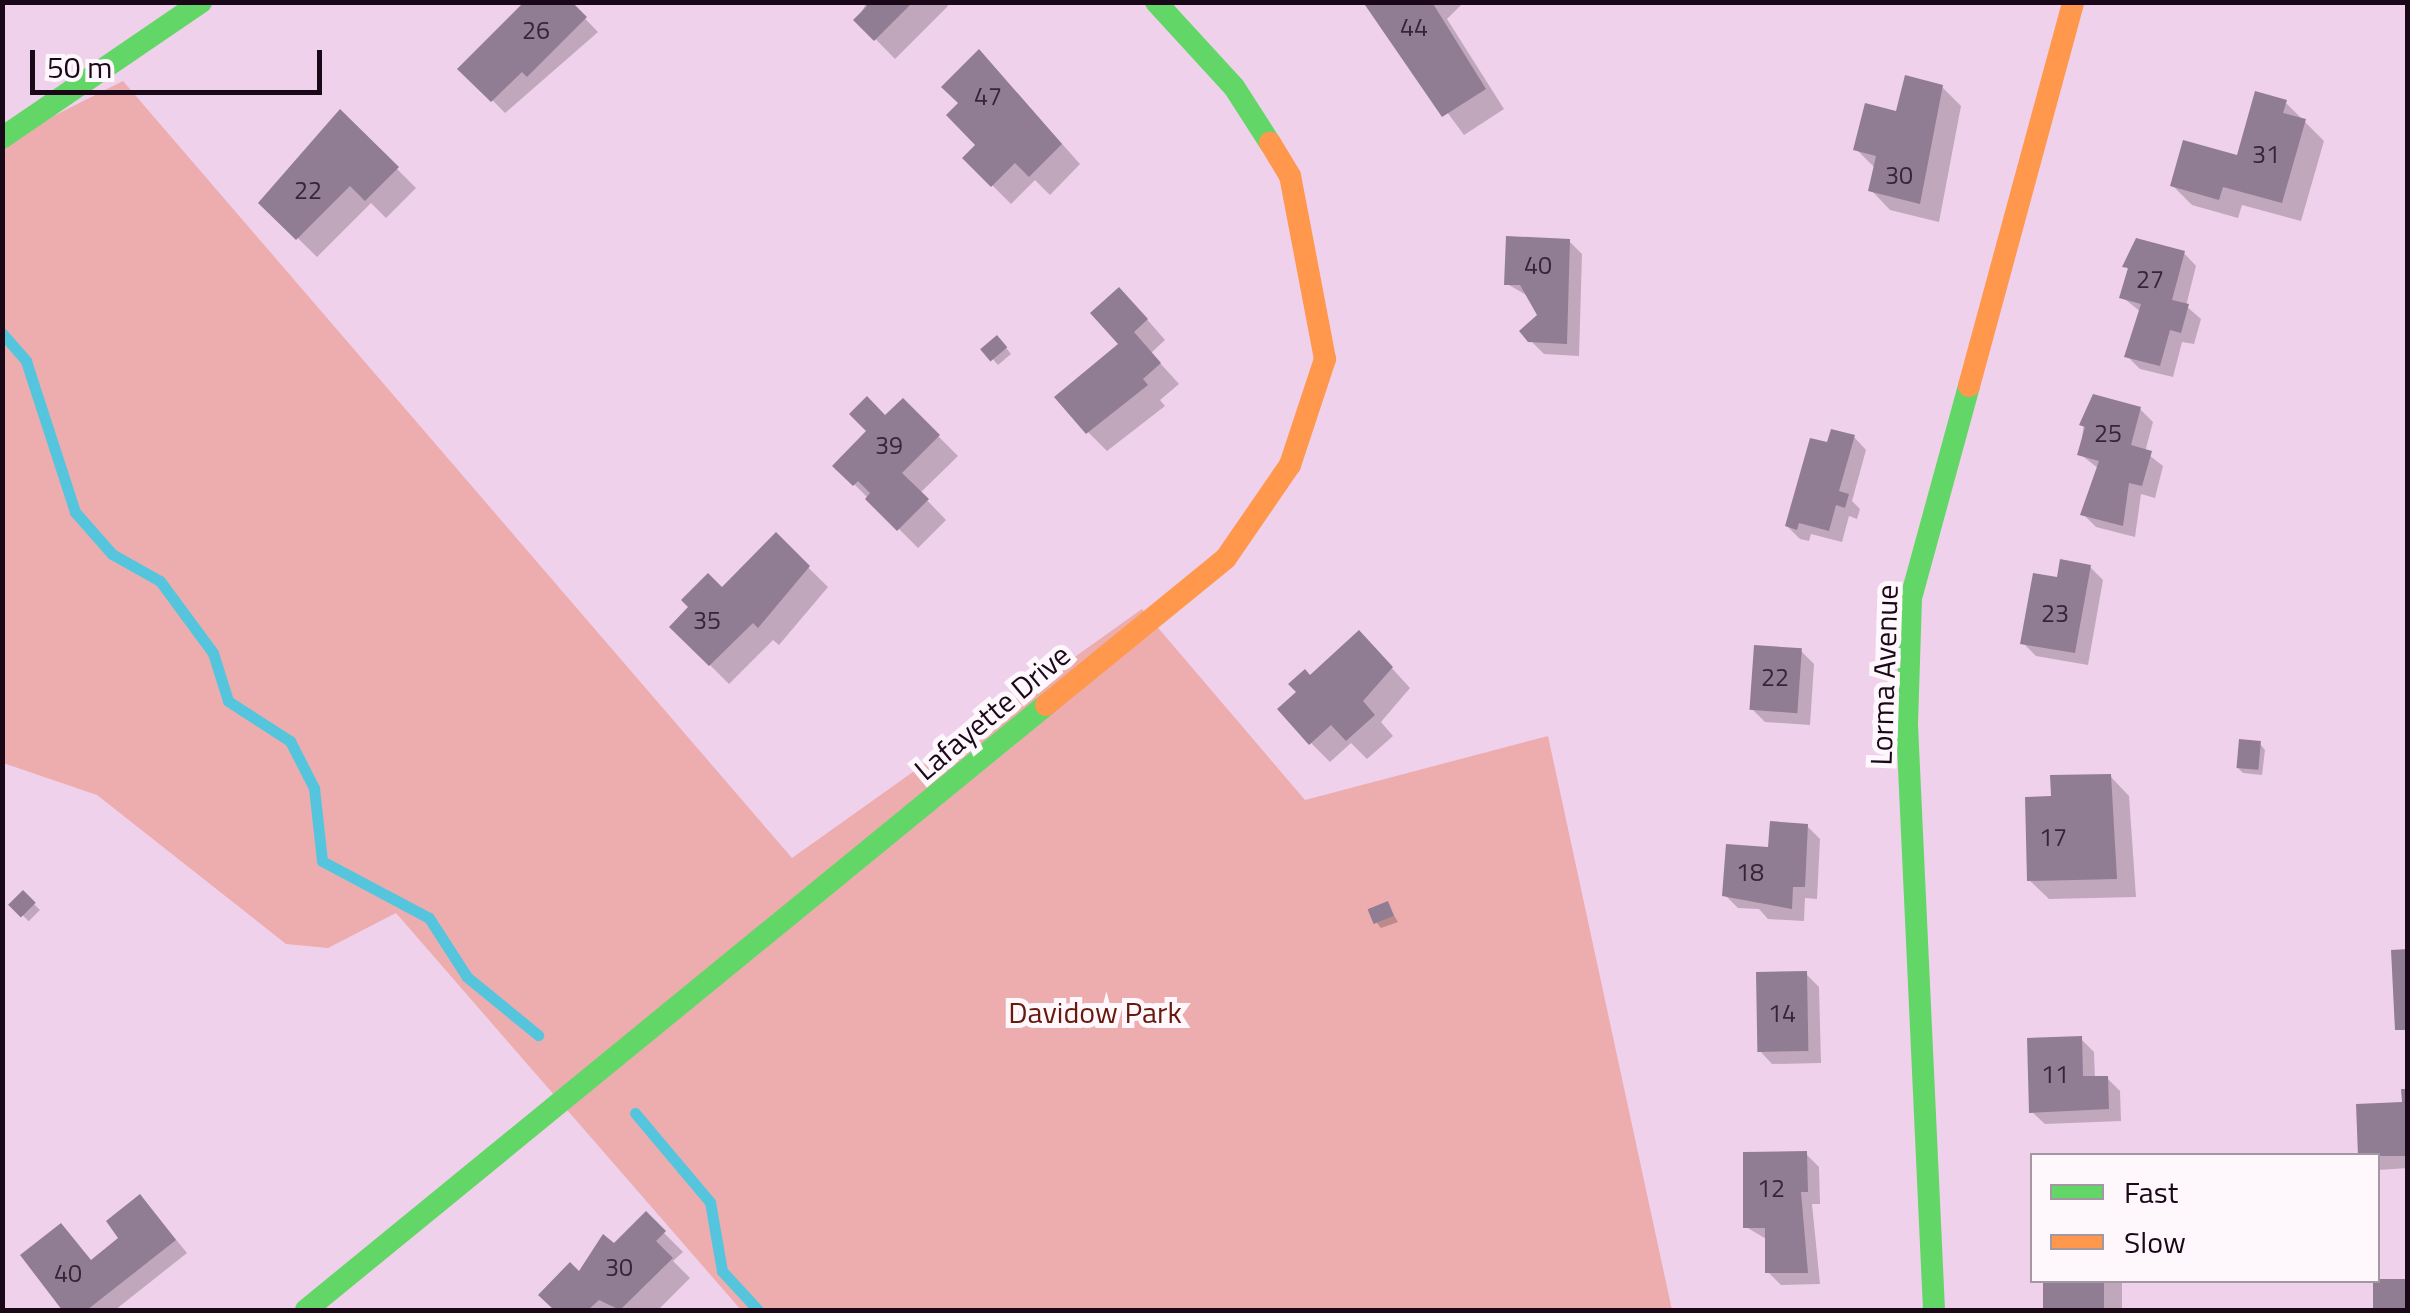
<!DOCTYPE html>
<style>
body{margin:0}
#map{position:relative;width:2410px;height:1313px;overflow:hidden;background:#f0d1eb;font-family:"Titillium Web",sans-serif}
div>[style]{position:absolute}
.green>*{inset:0;background:#edadaf}
.shadow>*{inset:0;background:#0003;transform-origin:0 0}
.stream>*{height:11px;margin:-5.5px;padding:0 5.5px;transform-origin:5.5px;border-radius:5.5px;background:#55c5de}
.building>*{inset:0;background:#917d93;transform-origin:0 0}
.fast>*{height:22px;margin:-11px;padding:0 11px;transform-origin:11px;border-radius:11px;background:#63d668}
.slow>*{height:22px;margin:-11px;padding:0 11px;transform-origin:11px;border-radius:11px;background:#ff974d}
span{translate:-50% -50%;white-space:nowrap;text-align:center;line-height:1.15;-webkit-text-stroke:10px #fef8fd;paint-order:stroke}
.number-label{font-size:25px;color:#382437}
.number-label span{-webkit-text-stroke-width:0}
.street-label{font-size:30px;color:#1a0718}
.park-label{font-size:30px;color:#67190d}
.frame{position:absolute;inset:0;border:5px solid #1a0718;pointer-events:none}
.legend{position:absolute;left:2030px;top:1153px;width:350px;height:130px;box-sizing:border-box;background:#fef8fd;border:2px solid #a398a1;margin:0;padding:12px 18px;list-style:none;font-size:30px;color:#1a0718}
.legend li{display:flex;align-items:center;gap:20px;height:50px}
.legend b{width:50px;border:2px solid #a398a1}
.scale{position:absolute;left:30px;top:50px;width:292px;height:45px;box-sizing:border-box;border:5px solid #1a0718;border-top:0;padding-left:12px;font-size:30px;line-height:35px;white-space:nowrap;color:#1a0718;-webkit-text-stroke:8px #fef8fd;paint-order:stroke}
</style>
<div id="map">
<div class="green">
<i style="clip-path:polygon(123px 81px,792px 858px,1142px 609px,1305px 800px,1548px 736px,1672px 1310px,741px 1310px,396px 913px,328px 948px,286px 944px,97px 795px,3px 763px,2px 142px)"></i>
</div>
<div class="shadow">
<i style="clip-path:polygon(569px 2px,598px 32px,505px 113px,461px 68px)"></i>
<i style="clip-path:polygon(867px 2px,945px 2px,948px 6px,895px 59px,857px 20px)"></i>
<i style="clip-path:polygon(1374px 2px,1464px 2px,1447px 19px,1504px 109px,1464px 135px,1369px 6px)"></i>
<i style="clip-path:polygon(998px 72px,1080px 164px,1050px 195px,1035px 180px,1011px 204px,965px 158px,979px 145px,961px 103px)"></i>
<i style="clip-path:polygon(1942px 87px,1961px 106px,1939px 222px,1890px 210px,1871px 190px,1876px 169px,1856px 149px)"></i>
<i style="clip-path:polygon(2285px 102px,2324px 141px,2301px 221px,2242px 205px,2238px 218px,2192px 205px,2173px 186px,2239px 158px)"></i>
<i style="clip-path:polygon(341px 113px,416px 188px,386px 218px,371px 203px,317px 257px,261px 202px)"></i>
<i style="clip-path:polygon(1569px 241px,1582px 254px,1579px 356px,1544px 354px,1522px 332px,1540px 315px,1530px 297px,1507px 284px)"></i>
<i style="clip-path:polygon(2184px 253px,2196px 266px,2186px 306px,2201px 319px,2194px 344px,2182px 342px,2173px 377px,2140px 369px,2127px 356px,2141px 312px,2122px 297px,2130px 271px,2125px 266px)"></i>
<i style="clip-path:polygon(1138px 309px,1165px 340px,1151px 353px,1179px 384px,1160px 400px,1165px 406px,1107px 451px,1088px 432px)"></i>
<i style="clip-path:polygon(1003px 344px,1011px 354px,998px 365px,984px 349px)"></i>
<i style="clip-path:polygon(903px 401px,958px 456px,920px 493px,946px 520px,918px 548px,836px 466px)"></i>
<i style="clip-path:polygon(2140px 409px,2153px 422px,2145px 452px,2163px 466px,2155px 498px,2141px 494px,2135px 537px,2096px 527px,2083px 514px,2099px 469px,2080px 454px,2085px 414px)"></i>
<i style="clip-path:polygon(1854px 437px,1866px 450px,1852px 501px,1860px 509px,1857px 519px,1849px 516px,1842px 542px,1811px 534px,1809px 541px,1800px 539px,1787px 526px,1829px 445px)"></i>
<i style="clip-path:polygon(776px 536px,828px 587px,779px 645px,773px 640px,729px 684px,672px 627px,722px 590px)"></i>
<i style="clip-path:polygon(2090px 567px,2103px 580px,2088px 665px,2036px 656px,2023px 643px,2059px 580px)"></i>
<i style="clip-path:polygon(1801px 651px,1814px 664px,1810px 725px,1765px 722px,1752px 709px)"></i>
<i style="clip-path:polygon(1378px 653px,1410px 688px,1381px 722px,1393px 736px,1367px 759px,1351px 743px,1330px 762px,1311px 743px,1299px 692px,1310px 678px)"></i>
<i style="clip-path:polygon(2260px 744px,2265px 750px,2262px 775px,2243px 773px,2237px 767px)"></i>
<i style="clip-path:polygon(2110px 776px,2129px 796px,2136px 897px,2049px 899px,2029px 880px,2054px 798px)"></i>
<i style="clip-path:polygon(1807px 826px,1820px 839px,1817px 899px,1805px 898px,1804px 921px,1768px 919px,1759px 909px,1738px 908px,1725px 895px,1771px 850px)"></i>
<i style="left:23px;top:893px;width:24px;height:16px;rotate:45deg"></i>
<i style="clip-path:polygon(1387px 904px,1398px 922px,1381px 928px,1376px 922px)"></i>
<i style="clip-path:polygon(1806px 974px,1819px 987px,1821px 1063px,1772px 1064px,1760px 1051px)"></i>
<i style="clip-path:polygon(2081px 1039px,2094px 1052px,2095px 1079px,2107px 1078px,2120px 1091px,2121px 1121px,2045px 1124px,2032px 1112px)"></i>
<i style="clip-path:polygon(2408px 1091px,2408px 1168px,2378px 1170px,2378px 1156px)"></i>
<i style="clip-path:polygon(1806px 1154px,1819px 1167px,1820px 1204px,1812px 1204px,1820px 1284px,1781px 1285px,1768px 1272px,1768px 1240px,1746px 1227px)"></i>
<i style="clip-path:polygon(152px 1210px,187px 1253px,115px 1310px,66px 1310px,23px 1255px,92px 1262px)"></i>
<i style="clip-path:polygon(646px 1215px,683px 1252px,673px 1261px,690px 1278px,658px 1310px,557px 1310px,541px 1295px,579px 1274px)"></i>
<i style="left:2044px;top:1280px;width:78px;height:30px"></i>
</div>
<div class="stream">
<i style="left:2px;top:333px;width:37px;rotate:49deg"></i>
<i style="left:26px;top:361px;width:159px;rotate:72deg"></i>
<i style="left:75px;top:512px;width:56px;rotate:48.6deg"></i>
<i style="left:112px;top:554px;width:55px;rotate:29.4deg"></i>
<i style="left:160px;top:581px;width:89px;rotate:53.6deg"></i>
<i style="left:213px;top:653px;width:50px;rotate:72.6deg"></i>
<i style="left:228px;top:701px;width:74px;rotate:32.8deg"></i>
<i style="left:290px;top:741px;width:53px;rotate:62.9deg"></i>
<i style="left:314px;top:788px;width:73px;rotate:83.7deg"></i>
<i style="left:322px;top:861px;width:121px;rotate:28deg"></i>
<i style="left:429px;top:918px;width:70px;rotate:57.2deg"></i>
<i style="left:467px;top:977px;width:92px;rotate:39.2deg"></i>
<i style="left:635px;top:1113px;width:116px;rotate:49.9deg"></i>
<i style="left:710px;top:1202px;width:70px;rotate:80.1deg"></i>
<i style="left:722px;top:1271px;width:53px;rotate:47.3deg"></i>
</div>
<div class="building">
<i style="clip-path:polygon(524px 2px,572px 2px,587px 17px,527px 77px,522px 72px,491px 102px,457px 69px)"></i>
<i style="clip-path:polygon(863px 2px,913px 2px,874px 41px,853px 20px,867px 6px)"></i>
<i style="clip-path:polygon(1432px 2px,1486px 89px,1442px 117px,1365px 5px)"></i>
<i style="clip-path:polygon(979px 49px,1062px 144px,1029px 177px,1015px 163px,991px 187px,962px 158px,975px 145px,946px 115px,958px 103px,941px 87px)"></i>
<i style="clip-path:polygon(1905px 75px,1943px 85px,1920px 204px,1868px 191px,1876px 156px,1853px 150px,1865px 103px,1896px 111px)"></i>
<i style="clip-path:polygon(2255px 91px,2287px 100px,2283px 113px,2306px 119px,2282px 203px,2223px 187px,2219px 200px,2170px 186px,2183px 140px,2237px 155px)"></i>
<i style="clip-path:polygon(340px 109px,399px 167px,365px 201px,350px 186px,296px 240px,258px 203px)"></i>
<i style="clip-path:polygon(1506px 236px,1570px 239px,1567px 344px,1528px 342px,1519px 331px,1537px 315px,1520px 285px,1504px 285px)"></i>
<i style="clip-path:polygon(2136px 238px,2185px 251px,2172px 300px,2189px 304px,2181px 333px,2170px 330px,2160px 366px,2124px 357px,2141px 304px,2119px 298px,2128px 268px,2122px 267px)"></i>
<i style="clip-path:polygon(1119px 287px,1148px 319px,1134px 332px,1161px 363px,1143px 379px,1148px 385px,1086px 434px,1054px 397px,1118px 344px,1090px 313px)"></i>
<i style="left:997px;top:335px;width:16px;height:22px;rotate:50deg"></i>
<i style="clip-path:polygon(2093px 394px,2141px 407px,2131px 445px,2152px 451px,2142px 486px,2129px 483px,2123px 526px,2080px 515px,2099px 461px,2077px 455px,2085px 427px,2079px 425px)"></i>
<i style="clip-path:polygon(867px 396px,885px 415px,903px 398px,940px 435px,902px 473px,929px 499px,897px 531px,865px 499px,870px 493px,858px 481px,853px 486px,832px 466px,866px 431px,849px 414px)"></i>
<i style="clip-path:polygon(1831px 429px,1855px 435px,1839px 491px,1849px 494px,1845px 508px,1836px 505px,1829px 531px,1799px 523px,1797px 530px,1785px 526px,1810px 438px,1827px 442px)"></i>
<i style="clip-path:polygon(776px 532px,810px 566px,758px 628px,753px 623px,709px 666px,669px 627px,688px 607px,681px 600px,708px 573px,722px 587px)"></i>
<i style="clip-path:polygon(2060px 559px,2091px 565px,2075px 653px,2020px 644px,2033px 573px,2057px 577px)"></i>
<i style="clip-path:polygon(1359px 630px,1393px 667px,1363px 701px,1375px 715px,1346px 741px,1331px 725px,1309px 745px,1277px 709px,1296px 692px,1288px 684px,1305px 669px,1310px 675px)"></i>
<i style="left:1754px;top:645px;width:48px;height:65px;rotate:4deg"></i>
<i style="left:2239px;top:739px;width:22px;height:29px;rotate:5deg"></i>
<i style="clip-path:polygon(2111px 774px,2117px 879px,2027px 881px,2025px 797px,2051px 796px,2050px 775px)"></i>
<i style="clip-path:polygon(1770px 821px,1808px 824px,1805px 887px,1793px 887px,1792px 909px,1722px 896px,1726px 844px,1768px 847px)"></i>
<i style="left:23px;top:890px;width:18px;height:21px;rotate:45deg"></i>
<i style="left:1388px;top:901px;width:16px;height:22px;rotate:68deg"></i>
<i style="clip-path:polygon(2408px 949px,2408px 1030px,2395px 1030px,2391px 950px)"></i>
<i style="left:1807px;top:971px;width:80px;height:51px;rotate:89deg"></i>
<i style="clip-path:polygon(2082px 1036px,2083px 1076px,2108px 1076px,2109px 1109px,2029px 1113px,2027px 1038px)"></i>
<i style="clip-path:polygon(2401px 1089px,2408px 1089px,2408px 1156px,2358px 1156px,2356px 1104px,2402px 1102px)"></i>
<i style="clip-path:polygon(1807px 1151px,1808px 1192px,1801px 1192px,1808px 1273px,1765px 1273px,1765px 1228px,1743px 1228px,1743px 1152px)"></i>
<i style="clip-path:polygon(140px 1194px,176px 1240px,87px 1310px,62px 1310px,20px 1255px,61px 1223px,91px 1260px,118px 1238px,106px 1221px)"></i>
<i style="clip-path:polygon(646px 1211px,666px 1231px,656px 1241px,673px 1258px,620px 1310px,599px 1300px,588px 1310px,554px 1310px,538px 1295px,570px 1262px,579px 1271px,603px 1234px,614px 1243px)"></i>
<i style="left:2408px;top:1279px;width:31px;height:35px;rotate:90deg"></i>
<i style="left:2043px;top:1280px;width:61px;height:30px"></i>
</div>
<div class="fast">
<i style="left:1156px;top:2px;width:115px;rotate:47.5deg"></i>
<i style="left:1234px;top:87px;width:67px;rotate:57.3deg"></i>
<i style="left:2px;top:138px;width:241px;rotate:-34.3deg"></i>
<i style="left:306px;top:1310px;width:956px;rotate:-39.27deg"></i>
<i style="left:1934px;top:1310px;width:586px;rotate:-92.64deg"></i>
<i style="left:1907px;top:725px;width:127px;rotate:-88.2deg"></i>
<i style="left:1911px;top:598px;width:220px;rotate:-74.7deg"></i>
</div>
<div class="slow">
<i style="left:1969px;top:386px;width:398px;rotate:-74.8deg"></i>
<i style="left:1046px;top:705px;width:232px;rotate:-39.2deg"></i>
<i style="left:1226px;top:558px;width:113px;rotate:-55.5deg"></i>
<i style="left:1290px;top:465px;width:112px;rotate:-71.7deg"></i>
<i style="left:1325px;top:359px;width:186px;rotate:-100.8deg"></i>
<i style="left:1290px;top:176px;width:39px;rotate:-121deg"></i>
</div>
<div class="number-label">
<span style="left:1414px;top:27px">44</span>
<span style="left:536px;top:30px">26</span>
<span style="left:988px;top:96px">47</span>
<span style="left:2266px;top:154px">31</span>
<span style="left:1899px;top:175px">30</span>
<span style="left:308px;top:190px">22</span>
<span style="left:1538px;top:265px">40</span>
<span style="left:2150px;top:279px">27</span>
<span style="left:2108px;top:433px">25</span>
<span style="left:889px;top:445px">39</span>
<span style="left:2055px;top:613px">23</span>
<span style="left:707px;top:620px">35</span>
<span style="left:1775px;top:677px">22</span>
<span style="left:2053px;top:837px">17</span>
<span style="left:1750px;top:872px">18</span>
<span style="left:1782px;top:1013px">14</span>
<span style="left:2055px;top:1074px">11</span>
<span style="left:1771px;top:1188px">12</span>
<span style="left:619px;top:1267px">30</span>
<span style="left:68px;top:1273px">40</span>
</div>
<div class="street-label">
<span style="left:1884px;top:675px;rotate:-88deg">Lorma Avenue</span>
<span style="left:992px;top:712px;rotate:-40deg">Lafayette Drive</span>
</div>
<div class="park-label">
<span style="left:1095px;top:1012px">Davidow Park</span>
</div>
<div class="frame"></div>
<ul class="legend">
<li><b style="height:12px;background:#63d668"></b>Fast</li>
<li><b style="height:12px;background:#ff974d"></b>Slow</li>
</ul>
<div class="scale">50 m</div>
</div>
